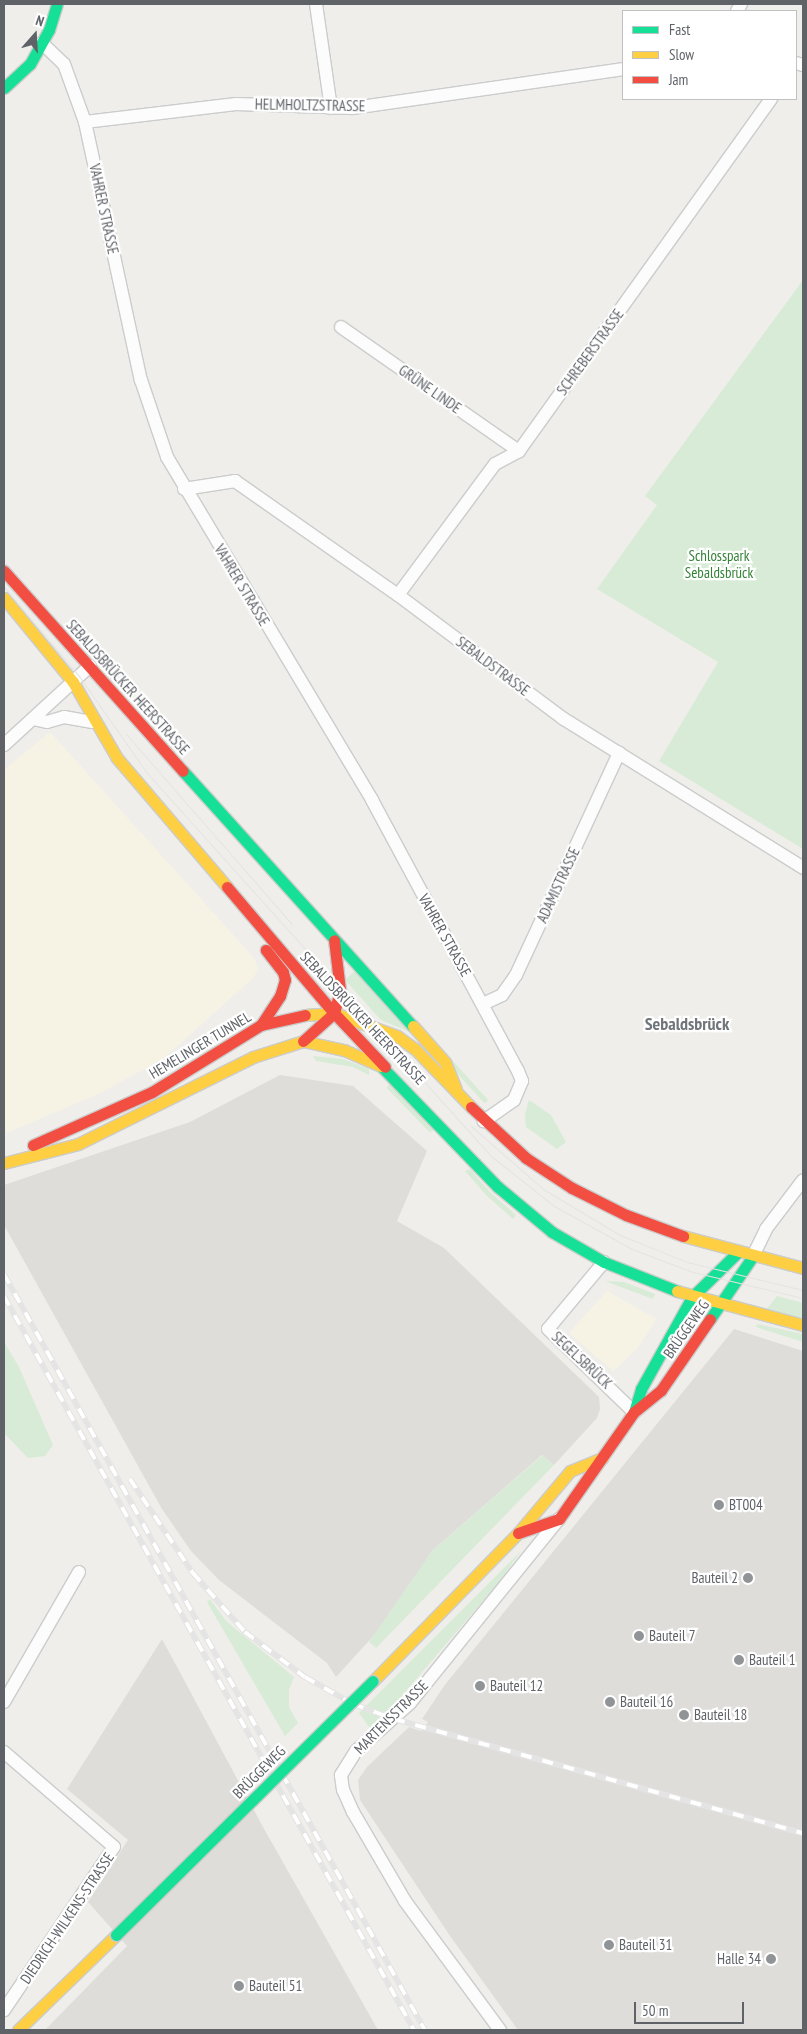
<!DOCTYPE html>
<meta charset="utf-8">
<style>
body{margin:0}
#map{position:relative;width:807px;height:2034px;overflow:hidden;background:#efeeea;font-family:"PT Sans Narrow",sans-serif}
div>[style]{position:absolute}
.commercial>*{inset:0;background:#f7f3e4}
.industrial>*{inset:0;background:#dfddda}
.green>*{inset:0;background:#d8ebd6;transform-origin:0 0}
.roads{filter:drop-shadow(1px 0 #cbcccc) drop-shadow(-1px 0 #cbcccc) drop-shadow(0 1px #cbcccc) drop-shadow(0 -1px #cbcccc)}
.street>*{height:12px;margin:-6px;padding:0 6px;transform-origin:6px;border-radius:6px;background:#fdfcfc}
.fast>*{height:11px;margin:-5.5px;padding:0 5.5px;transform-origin:5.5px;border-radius:5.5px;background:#16e098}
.slow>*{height:11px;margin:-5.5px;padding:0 5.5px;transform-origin:5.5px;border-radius:5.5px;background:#ffcf43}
.jam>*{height:11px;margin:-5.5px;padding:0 5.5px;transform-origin:5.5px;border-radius:5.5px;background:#f24e42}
.tram>*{height:1px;margin:-0.5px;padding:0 0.5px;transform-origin:0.5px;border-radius:0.5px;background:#e4e4e4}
.rail>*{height:5.5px;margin-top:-2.75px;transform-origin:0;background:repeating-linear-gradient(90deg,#fff 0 11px,#e4e4e4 0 22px);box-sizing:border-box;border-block:1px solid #e4e4e4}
.bridges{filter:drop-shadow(1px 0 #cacacb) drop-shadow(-1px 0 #cacacb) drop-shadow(0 1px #cacacb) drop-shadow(0 -1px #cacacb)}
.fast-bridge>*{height:11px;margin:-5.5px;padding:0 5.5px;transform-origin:5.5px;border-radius:5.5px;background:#16e098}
.dots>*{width:14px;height:14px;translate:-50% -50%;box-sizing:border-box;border:2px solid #fff;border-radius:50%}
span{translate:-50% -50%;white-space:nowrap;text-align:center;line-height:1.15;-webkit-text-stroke:4.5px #fff;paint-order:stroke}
.street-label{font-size:15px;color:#5f6368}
.park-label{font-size:15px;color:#348238}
.poi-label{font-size:15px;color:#5f6368}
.left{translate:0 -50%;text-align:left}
.right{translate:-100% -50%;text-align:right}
.quarter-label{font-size:18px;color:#70757a;font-weight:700}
.frame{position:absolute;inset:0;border:5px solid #5f6368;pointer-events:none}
.legend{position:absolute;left:622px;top:10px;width:175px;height:90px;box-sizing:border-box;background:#fff;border:1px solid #bfc1c3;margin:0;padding:6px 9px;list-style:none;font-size:15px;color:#5f6368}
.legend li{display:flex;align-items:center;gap:10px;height:25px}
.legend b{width:25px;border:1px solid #bfc1c3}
.north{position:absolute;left:10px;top:10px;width:50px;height:50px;-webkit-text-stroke:4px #fff;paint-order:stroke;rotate:19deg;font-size:14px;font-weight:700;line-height:20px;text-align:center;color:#5f6368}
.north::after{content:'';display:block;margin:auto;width:18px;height:22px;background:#5f6368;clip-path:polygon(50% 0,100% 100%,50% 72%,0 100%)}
.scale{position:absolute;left:634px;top:2002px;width:110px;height:22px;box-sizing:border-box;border:2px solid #5f6368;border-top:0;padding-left:6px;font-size:15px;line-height:18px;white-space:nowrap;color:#5f6368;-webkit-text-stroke:4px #fff;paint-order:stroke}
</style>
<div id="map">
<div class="commercial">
<i style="clip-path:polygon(50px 732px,254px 958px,258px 969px,254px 977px,164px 1058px,100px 1093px,4px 1134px,4px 770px)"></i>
<i style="clip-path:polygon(607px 1291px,656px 1319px,637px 1349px,613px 1371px,569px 1333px)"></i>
</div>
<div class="industrial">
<i style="clip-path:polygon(280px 1075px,353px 1086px,427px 1151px,397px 1221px,444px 1248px,599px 1397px,600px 1409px,597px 1418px,554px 1465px,542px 1455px,432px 1551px,387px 1621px,336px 1677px,327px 1663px,219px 1580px,191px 1551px,162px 1509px,4px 1225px,4px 1185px,190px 1122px)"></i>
<i style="clip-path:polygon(734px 1329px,803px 1351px,803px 2030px,518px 2030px,450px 1936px,360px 1800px,358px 1780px,367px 1767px,409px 1727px,421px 1731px,428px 1722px,422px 1719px,444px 1686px)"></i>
<i style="clip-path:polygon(162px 1639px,263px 1827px,378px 2030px,45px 2030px,127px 1946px,88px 1902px,128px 1840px,67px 1789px)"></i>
</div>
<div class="green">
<i style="clip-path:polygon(803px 280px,803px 849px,659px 761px,718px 662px,597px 589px,657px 505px,645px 496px)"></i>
<i style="clip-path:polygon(355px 971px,410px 1032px,381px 1020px,345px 980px)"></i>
<i style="left:408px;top:1011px;width:120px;height:5px;rotate:48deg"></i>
<i style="clip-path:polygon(313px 1056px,343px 1059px,369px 1069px,369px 1075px,353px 1067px,316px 1061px)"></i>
<i style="left:390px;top:1084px;width:63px;height:5px;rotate:46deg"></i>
<i style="clip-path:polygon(529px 1100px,551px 1115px,566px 1142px,557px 1149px,526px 1127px,525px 1115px)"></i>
<i style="clip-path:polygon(470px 1169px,490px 1192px,516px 1215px,513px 1219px,486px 1195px,465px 1171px)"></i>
<i style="clip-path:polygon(605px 1281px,624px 1282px,655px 1294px,653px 1299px)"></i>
<i style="clip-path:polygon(777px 1296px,803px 1303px,803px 1318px,766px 1310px)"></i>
<i style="clip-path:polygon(757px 1324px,803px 1334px,803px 1342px,756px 1327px)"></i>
<i style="clip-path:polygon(4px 1342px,19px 1367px,53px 1445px,45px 1456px,28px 1458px,4px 1433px)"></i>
<i style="clip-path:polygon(543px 1455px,554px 1465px,376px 1648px,369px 1642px,432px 1551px)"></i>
<i style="clip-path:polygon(521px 1551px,499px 1582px,394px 1705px,370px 1728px,359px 1713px)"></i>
<i style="clip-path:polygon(210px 1599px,226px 1621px,294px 1677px,289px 1690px,289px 1707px,298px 1723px,285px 1736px,207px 1602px)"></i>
</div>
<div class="roads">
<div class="street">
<i style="left:316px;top:4px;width:105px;rotate:81.8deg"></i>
<i style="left:737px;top:11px;width:8px;rotate:-60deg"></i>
<i style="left:42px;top:43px;width:30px;rotate:44deg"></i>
<i style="left:64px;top:64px;width:62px;rotate:70.1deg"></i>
<i style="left:85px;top:122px;width:264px;rotate:77.8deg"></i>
<i style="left:141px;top:380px;width:81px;rotate:71.3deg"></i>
<i style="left:167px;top:457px;width:400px;rotate:59.1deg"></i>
<i style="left:372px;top:800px;width:308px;rotate:61.7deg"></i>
<i style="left:518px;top:1071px;width:11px;rotate:68deg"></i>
<i style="left:522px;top:1081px;width:21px;rotate:113deg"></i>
<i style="left:514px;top:1100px;width:37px;rotate:145deg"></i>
<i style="left:796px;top:63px;width:7px;rotate:16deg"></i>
<i style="left:85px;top:122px;width:152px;rotate:-6.8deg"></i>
<i style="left:236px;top:104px;width:117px;rotate:2deg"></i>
<i style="left:353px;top:108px;width:273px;rotate:-8.2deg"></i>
<i style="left:341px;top:327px;width:217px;rotate:34.9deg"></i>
<i style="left:184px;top:489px;width:52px;rotate:-8.9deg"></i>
<i style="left:235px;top:481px;width:199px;rotate:35deg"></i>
<i style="left:398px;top:595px;width:207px;rotate:36.8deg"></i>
<i style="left:564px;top:719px;width:282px;rotate:31.9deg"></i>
<i style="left:398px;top:595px;width:163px;rotate:-53.5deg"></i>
<i style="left:495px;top:464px;width:27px;rotate:-28deg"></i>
<i style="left:519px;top:451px;width:433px;rotate:-54.4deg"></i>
<i style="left:33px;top:719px;width:14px;rotate:12deg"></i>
<i style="left:47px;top:722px;width:18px;rotate:-16deg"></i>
<i style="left:64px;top:717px;width:29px;rotate:10deg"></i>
<i style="left:4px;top:745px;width:117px;rotate:-42.6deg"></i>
<i style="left:483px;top:1004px;width:21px;rotate:-25deg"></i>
<i style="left:502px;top:995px;width:24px;rotate:-55deg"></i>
<i style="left:516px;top:975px;width:245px;rotate:-65.1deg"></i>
<i style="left:753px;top:1256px;width:30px;rotate:-64deg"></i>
<i style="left:766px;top:1229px;width:61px;rotate:-52.9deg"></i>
<i style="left:604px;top:1262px;width:87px;rotate:129.9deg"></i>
<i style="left:548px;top:1329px;width:120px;rotate:44deg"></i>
<i style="left:4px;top:1702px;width:150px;rotate:-60deg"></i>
<i style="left:4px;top:1752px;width:145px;rotate:40.8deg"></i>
<i style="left:114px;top:1847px;width:197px;rotate:124deg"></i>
<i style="left:500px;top:2030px;width:160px;rotate:-126.4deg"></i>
<i style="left:405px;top:1901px;width:103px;rotate:-120.3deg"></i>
<i style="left:353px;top:1812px;width:24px;rotate:-114deg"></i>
<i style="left:343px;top:1790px;width:15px;rotate:-98deg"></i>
<i style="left:341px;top:1775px;width:28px;rotate:-58deg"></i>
<i style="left:356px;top:1751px;width:72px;rotate:-41.6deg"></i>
<i style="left:410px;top:1703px;width:237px;rotate:-51deg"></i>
</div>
<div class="fast">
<i style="left:4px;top:88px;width:35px;rotate:-43deg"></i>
<i style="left:30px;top:64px;width:39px;rotate:-61deg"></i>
<i style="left:49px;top:30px;width:27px;rotate:-73deg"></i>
<i style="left:183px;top:771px;width:343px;rotate:48deg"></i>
<i style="left:381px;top:1066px;width:168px;rotate:46deg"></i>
<i style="left:498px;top:1187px;width:70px;rotate:39.8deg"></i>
<i style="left:552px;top:1232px;width:60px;rotate:30deg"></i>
<i style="left:604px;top:1262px;width:79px;rotate:21.7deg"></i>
<i style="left:710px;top:1319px;width:76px;rotate:-55.7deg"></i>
<i style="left:634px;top:1412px;width:24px;rotate:-73deg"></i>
<i style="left:641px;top:1389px;width:105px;rotate:-61deg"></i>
<i style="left:692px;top:1297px;width:64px;rotate:-44.4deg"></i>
</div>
<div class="slow">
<i style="left:4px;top:598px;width:109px;rotate:50.6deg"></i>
<i style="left:73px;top:682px;width:88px;rotate:59.9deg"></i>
<i style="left:117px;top:758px;width:170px;rotate:49.5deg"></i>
<i style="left:305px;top:1015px;width:29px;rotate:-4deg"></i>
<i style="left:334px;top:1013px;width:67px;rotate:20.1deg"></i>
<i style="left:397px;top:1036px;width:22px;rotate:36deg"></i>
<i style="left:415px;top:1049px;width:81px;rotate:46deg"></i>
<i style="left:413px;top:1026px;width:48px;rotate:48.4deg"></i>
<i style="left:445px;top:1062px;width:29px;rotate:68deg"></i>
<i style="left:4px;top:1163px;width:76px;rotate:-14.4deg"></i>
<i style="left:78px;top:1144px;width:195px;rotate:-26.4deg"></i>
<i style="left:253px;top:1057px;width:52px;rotate:-17.7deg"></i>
<i style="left:303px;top:1041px;width:42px;rotate:12.4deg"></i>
<i style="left:344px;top:1050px;width:40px;rotate:23.4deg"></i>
<i style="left:683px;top:1236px;width:124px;rotate:14.9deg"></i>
<i style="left:677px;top:1291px;width:131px;rotate:15.1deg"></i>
<i style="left:373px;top:1681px;width:207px;rotate:-45.6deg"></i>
<i style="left:518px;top:1533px;width:81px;rotate:-50deg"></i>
<i style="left:570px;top:1471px;width:35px;rotate:-22deg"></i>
<i style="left:18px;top:2030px;width:136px;rotate:-44.1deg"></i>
</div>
<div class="jam">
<i style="left:4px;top:571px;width:268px;rotate:48.2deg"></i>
<i style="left:227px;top:887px;width:165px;rotate:49.7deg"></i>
<i style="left:334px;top:1013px;width:74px;rotate:46.6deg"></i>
<i style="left:261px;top:1025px;width:35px;rotate:-57deg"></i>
<i style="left:280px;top:996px;width:17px;rotate:-73deg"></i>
<i style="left:285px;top:980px;width:8px;rotate:-104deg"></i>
<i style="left:283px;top:972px;width:28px;rotate:-128deg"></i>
<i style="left:303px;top:1041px;width:42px;rotate:-42.1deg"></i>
<i style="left:334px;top:1013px;width:24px;rotate:-75deg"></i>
<i style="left:340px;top:990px;width:50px;rotate:-96.8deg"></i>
<i style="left:471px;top:1107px;width:75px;rotate:42.8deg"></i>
<i style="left:526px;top:1158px;width:55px;rotate:33.1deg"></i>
<i style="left:572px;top:1188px;width:60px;rotate:26.6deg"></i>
<i style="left:626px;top:1215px;width:61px;rotate:20.2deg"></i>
<i style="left:33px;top:1145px;width:130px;rotate:-24deg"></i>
<i style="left:152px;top:1092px;width:128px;rotate:-31.6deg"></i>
<i style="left:261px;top:1025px;width:45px;rotate:-12.8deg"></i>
<i style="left:518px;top:1533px;width:43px;rotate:-18.9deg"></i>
<i style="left:559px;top:1519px;width:131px;rotate:-55deg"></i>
<i style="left:634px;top:1412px;width:35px;rotate:-39deg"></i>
<i style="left:661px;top:1390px;width:86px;rotate:-55.4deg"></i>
</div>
</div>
<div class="tram">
<i style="left:4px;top:587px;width:116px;rotate:49.9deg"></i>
<i style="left:79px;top:676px;width:118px;rotate:55deg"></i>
<i style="left:147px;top:773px;width:515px;rotate:48.07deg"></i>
<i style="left:491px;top:1156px;width:80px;rotate:38.4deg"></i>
<i style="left:554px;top:1206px;width:89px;rotate:28.9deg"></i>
<i style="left:632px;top:1249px;width:65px;rotate:20.7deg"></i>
<i style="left:693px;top:1272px;width:113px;rotate:13.3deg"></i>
<i style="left:126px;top:734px;width:252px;rotate:48.9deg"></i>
<i style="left:471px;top:1126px;width:96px;rotate:41.2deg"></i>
<i style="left:543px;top:1189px;width:90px;rotate:30.9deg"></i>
<i style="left:620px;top:1235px;width:72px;rotate:21.9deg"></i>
<i style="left:687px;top:1262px;width:119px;rotate:13.6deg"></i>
</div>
<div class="rail">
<i style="left:4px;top:1274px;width:865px;rotate:60.89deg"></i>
<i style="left:4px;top:1296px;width:841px;rotate:60.81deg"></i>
<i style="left:130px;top:1479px;width:113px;rotate:56.2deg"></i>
<i style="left:193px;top:1573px;width:79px;rotate:48.6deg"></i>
<i style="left:245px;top:1632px;width:75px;rotate:36.9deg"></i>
<i style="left:305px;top:1677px;width:55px;rotate:29.4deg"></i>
<i style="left:353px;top:1704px;width:44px;rotate:20.1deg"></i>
<i style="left:394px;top:1719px;width:425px;rotate:15.6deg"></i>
</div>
<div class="bridges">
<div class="fast-bridge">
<i style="left:116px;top:1935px;width:361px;rotate:-44.7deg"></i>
</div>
</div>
<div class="dots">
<i style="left:719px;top:1505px;background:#919496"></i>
<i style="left:748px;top:1578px;background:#919496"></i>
<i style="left:639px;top:1636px;background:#919496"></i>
<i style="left:739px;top:1660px;background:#919496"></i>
<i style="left:480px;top:1686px;background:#919496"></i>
<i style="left:610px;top:1702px;background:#919496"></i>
<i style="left:684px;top:1715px;background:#919496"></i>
<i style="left:609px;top:1945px;background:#919496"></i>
<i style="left:771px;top:1959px;background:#919496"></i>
<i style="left:239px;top:1986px;background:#919496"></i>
</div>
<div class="street-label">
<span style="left:310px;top:105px;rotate:1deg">HELMHOLTZSTRASSE</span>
<span style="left:104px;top:209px;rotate:78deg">VAHRER STRASSE</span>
<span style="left:590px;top:352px;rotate:-54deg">SCHREBERSTRASSE</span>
<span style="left:430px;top:389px;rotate:35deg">GRÜNE LINDE</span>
<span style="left:242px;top:585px;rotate:59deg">VAHRER STRASSE</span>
<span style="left:493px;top:666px;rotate:37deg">SEBALDSTRASSE</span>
<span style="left:128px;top:687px;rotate:48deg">SEBALDSBRÜCKER HEERSTRASSE</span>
<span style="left:558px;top:885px;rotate:-65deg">ADAMISTRASSE</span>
<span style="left:445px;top:935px;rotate:61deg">VAHRER STRASSE</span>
<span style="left:363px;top:1018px;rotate:47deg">SEBALDSBRÜCKER HEERSTRASSE</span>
<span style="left:200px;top:1045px;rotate:-31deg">HEMELINGER TUNNEL</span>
<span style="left:686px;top:1329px;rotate:-55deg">BRÜGGEWEG</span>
<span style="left:582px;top:1360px;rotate:43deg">SEGELSBRÜCK</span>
<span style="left:391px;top:1717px;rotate:-45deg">MARTENSSTRASSE</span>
<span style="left:259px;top:1772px;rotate:-45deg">BRÜGGEWEG</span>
<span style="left:67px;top:1918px;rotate:-56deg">DIEDRICH-WILKENS-STRASSE</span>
</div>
<div class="park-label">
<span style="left:719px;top:564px">Schlosspark<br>Sebaldsbrück</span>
</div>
<div class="poi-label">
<span class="left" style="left:729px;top:1505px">BT004</span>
<span class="right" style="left:738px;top:1578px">Bauteil 2</span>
<span class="left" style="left:649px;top:1636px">Bauteil 7</span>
<span class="left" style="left:749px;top:1660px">Bauteil 1</span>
<span class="left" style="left:490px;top:1686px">Bauteil 12</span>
<span class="left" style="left:620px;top:1702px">Bauteil 16</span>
<span class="left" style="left:694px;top:1715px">Bauteil 18</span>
<span class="left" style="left:619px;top:1945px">Bauteil 31</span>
<span class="right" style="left:761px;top:1959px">Halle 34</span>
<span class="left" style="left:249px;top:1986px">Bauteil 51</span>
</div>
<div class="quarter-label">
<span style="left:687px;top:1024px">Sebaldsbrück</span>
</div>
<div class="frame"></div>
<ul class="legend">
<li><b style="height:6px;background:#16e098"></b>Fast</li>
<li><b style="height:6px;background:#ffcf43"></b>Slow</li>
<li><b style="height:6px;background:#f24e42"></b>Jam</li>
</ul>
<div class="north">N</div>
<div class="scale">50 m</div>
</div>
